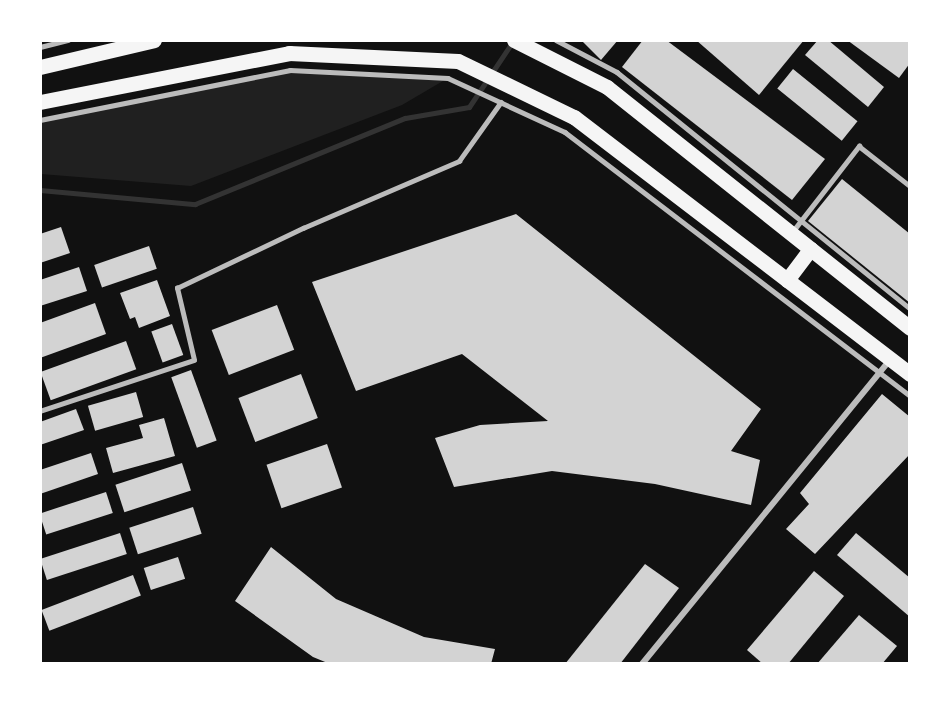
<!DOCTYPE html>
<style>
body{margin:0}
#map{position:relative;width:950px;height:704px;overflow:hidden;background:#111;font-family:Spectral,serif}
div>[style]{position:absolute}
.green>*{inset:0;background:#202020}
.stream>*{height:5px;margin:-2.5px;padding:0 2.5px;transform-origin:2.5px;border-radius:2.5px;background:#333}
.building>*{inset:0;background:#d3d3d3;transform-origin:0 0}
.service>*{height:4.5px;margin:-2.25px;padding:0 2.25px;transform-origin:2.25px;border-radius:2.25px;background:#bcbcbc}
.minor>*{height:6px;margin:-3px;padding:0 3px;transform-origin:3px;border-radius:3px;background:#bcbcbc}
.primary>*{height:15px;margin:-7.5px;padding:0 7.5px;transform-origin:7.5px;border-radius:7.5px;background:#f5f5f5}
span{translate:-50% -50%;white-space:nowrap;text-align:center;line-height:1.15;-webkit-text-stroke:6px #fff;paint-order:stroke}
.frame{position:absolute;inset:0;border:42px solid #fff;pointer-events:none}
</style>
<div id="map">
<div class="green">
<i style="clip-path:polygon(290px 70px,448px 78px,402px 105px,191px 186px,41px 174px,40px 120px)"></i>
</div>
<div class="stream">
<i style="left:40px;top:190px;width:156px;rotate:5.2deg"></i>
<i style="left:195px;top:204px;width:227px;rotate:-22.3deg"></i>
<i style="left:405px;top:118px;width:65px;rotate:-9.8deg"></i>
<i style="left:469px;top:107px;width:79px;rotate:-56.3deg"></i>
</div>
<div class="building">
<i style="clip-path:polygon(581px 40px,618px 40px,601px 60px)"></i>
<i style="clip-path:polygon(643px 40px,666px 40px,825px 159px,792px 200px,622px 67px)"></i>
<i style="clip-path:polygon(696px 40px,804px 40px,759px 95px)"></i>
<i style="clip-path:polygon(818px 40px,828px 40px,884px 87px,868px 107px,805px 55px)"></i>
<i style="clip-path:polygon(847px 40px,910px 40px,910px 63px,899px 78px)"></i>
<i style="left:793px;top:69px;width:83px;height:25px;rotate:39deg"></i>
<i style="clip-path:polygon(842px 179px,910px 234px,910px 303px,808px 221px)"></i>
<i style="clip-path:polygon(516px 214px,761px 409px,731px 451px,760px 460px,751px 505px,655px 484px,552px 471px,454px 487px,435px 438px,480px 425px,548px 421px,462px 354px,356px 391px,312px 282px)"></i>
<i style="clip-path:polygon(61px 227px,70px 253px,40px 263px,40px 234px)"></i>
<i style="left:149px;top:246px;width:24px;height:58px;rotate:71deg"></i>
<i style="clip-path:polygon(79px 267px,87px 291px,40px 306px,40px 280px)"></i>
<i style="clip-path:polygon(157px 280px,170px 316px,139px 328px,135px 317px,130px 319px,120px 293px)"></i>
<i style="clip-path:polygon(95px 303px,106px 334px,40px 358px,40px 323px)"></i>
<i style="left:277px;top:305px;width:48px;height:70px;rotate:69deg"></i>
<i style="left:172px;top:324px;width:33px;height:22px;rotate:70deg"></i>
<i style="left:126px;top:341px;width:30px;height:91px;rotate:70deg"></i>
<i style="left:191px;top:370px;width:75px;height:21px;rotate:70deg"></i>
<i style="left:301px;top:374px;width:47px;height:67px;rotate:69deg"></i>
<i style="left:136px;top:392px;width:26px;height:50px;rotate:74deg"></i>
<i style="clip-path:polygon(882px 394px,910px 417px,910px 454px,815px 554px,786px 529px,809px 504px,800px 493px)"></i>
<i style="clip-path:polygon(76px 409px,84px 430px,40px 445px,40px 422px)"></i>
<i style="clip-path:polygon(164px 418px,175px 456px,113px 473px,106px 448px,143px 438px,139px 425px)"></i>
<i style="left:327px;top:444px;width:46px;height:64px;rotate:71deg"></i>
<i style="clip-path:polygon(91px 453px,98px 474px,40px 494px,40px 470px)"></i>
<i style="left:182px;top:463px;width:29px;height:70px;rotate:72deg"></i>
<i style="left:106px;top:492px;width:22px;height:70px;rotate:72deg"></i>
<i style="left:193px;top:507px;width:28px;height:67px;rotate:72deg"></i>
<i style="left:120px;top:533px;width:22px;height:84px;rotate:72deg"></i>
<i style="clip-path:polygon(856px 533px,910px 578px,910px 617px,837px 555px)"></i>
<i style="clip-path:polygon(271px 547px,336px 599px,424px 637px,495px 649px,491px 664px,330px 664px,313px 657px,235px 601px)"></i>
<i style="left:178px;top:557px;width:23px;height:36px;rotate:72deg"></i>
<i style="clip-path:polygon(645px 564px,679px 588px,620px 664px,565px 664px)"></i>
<i style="clip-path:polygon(814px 571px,844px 596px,788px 664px,763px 664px,747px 650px)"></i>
<i style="left:133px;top:575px;width:22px;height:98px;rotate:69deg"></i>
<i style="clip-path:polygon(859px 615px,897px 646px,882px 664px,817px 664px)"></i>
</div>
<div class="service">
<i style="left:556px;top:40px;width:69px;rotate:27.7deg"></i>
<i style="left:617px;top:72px;width:376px;rotate:38.9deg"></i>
<i style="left:40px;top:47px;width:29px;rotate:-14deg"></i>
<i style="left:40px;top:120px;width:255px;rotate:-11.3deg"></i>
<i style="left:290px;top:70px;width:158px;rotate:2.9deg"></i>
<i style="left:448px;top:78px;width:129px;rotate:24.8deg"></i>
<i style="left:565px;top:132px;width:434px;rotate:37.4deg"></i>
<i style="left:793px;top:231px;width:108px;rotate:-52.2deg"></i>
<i style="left:859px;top:146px;width:65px;rotate:38.1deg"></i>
<i style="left:40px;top:411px;width:162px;rotate:-18.3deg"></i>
<i style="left:194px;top:360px;width:74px;rotate:-103.3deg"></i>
<i style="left:177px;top:288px;width:140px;rotate:-25.5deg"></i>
<i style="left:303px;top:228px;width:170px;rotate:-23.2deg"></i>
<i style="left:459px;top:161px;width:72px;rotate:-54.6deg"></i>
</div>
<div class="minor">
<i style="left:642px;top:664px;width:392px;rotate:-50.8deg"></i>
</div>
<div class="primary">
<i style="left:514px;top:40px;width:104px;rotate:26.8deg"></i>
<i style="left:607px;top:87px;width:387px;rotate:38.5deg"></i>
<i style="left:40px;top:67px;width:117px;rotate:-13.3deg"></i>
<i style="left:40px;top:102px;width:254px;rotate:-11.1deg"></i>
<i style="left:289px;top:53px;width:169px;rotate:2.7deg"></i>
<i style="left:458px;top:61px;width:129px;rotate:25.8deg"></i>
<i style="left:574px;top:117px;width:423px;rotate:37.4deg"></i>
<i style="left:787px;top:280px;width:39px;rotate:-53deg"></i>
</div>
<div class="frame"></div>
</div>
